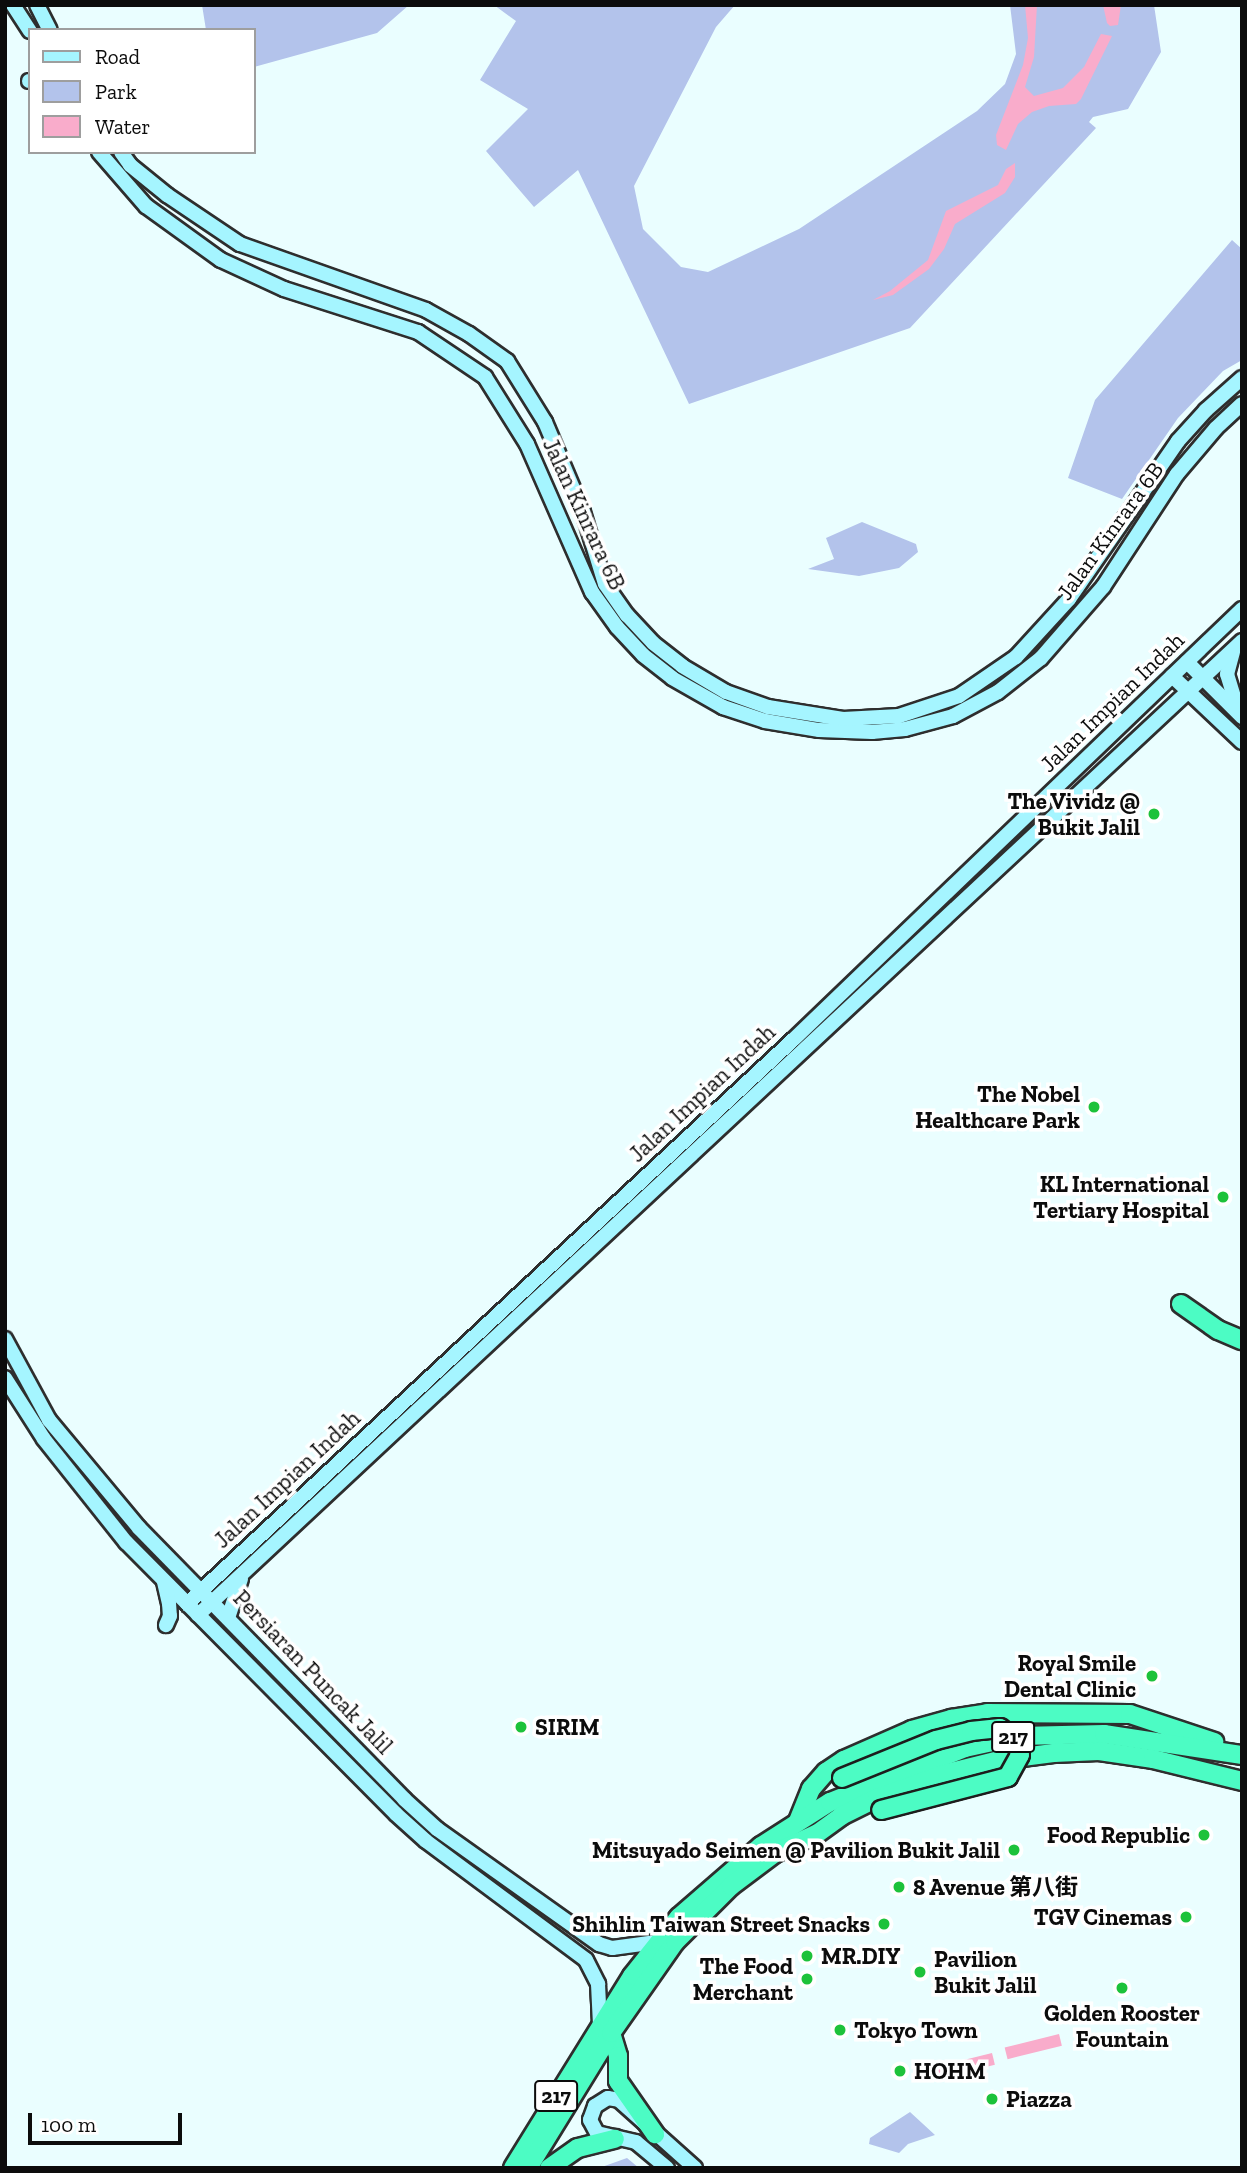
<!DOCTYPE html>
<meta charset="utf-8">
<style>
body{margin:0}
#map{position:relative;width:1247px;height:2173px;overflow:hidden;background:#eafeff;font-family:"Zilla Slab","Noto Sans SC",serif}
div>[style]{position:absolute}
.green>*{inset:0;background:#b3c3eb}
.water>*{inset:0;background:#f9accb;transform-origin:0 0}
.roads{filter:drop-shadow(2px 0 #2e2e2e) drop-shadow(-2px 0 #2e2e2e) drop-shadow(0 2px #2e2e2e) drop-shadow(0 -2px #2e2e2e)}
.secondary>*{height:14px;margin:-7px;padding:0 7px;transform-origin:7px;border-radius:7px;background:#a5f5ff}
.highway>*{height:18px;margin:-9px;padding:0 9px;transform-origin:9px;border-radius:9px;background:#4cfcc4}
.bridges{filter:drop-shadow(2px 0 #1d1d1d) drop-shadow(-2px 0 #1d1d1d) drop-shadow(0 2px #1d1d1d) drop-shadow(0 -2px #1d1d1d)}
.highway-bridge>*{height:18px;margin:-9px;padding:0 9px;transform-origin:9px;border-radius:9px;background:#4cfcc4}
.dots>*{width:19px;height:19px;translate:-50% -50%;box-sizing:border-box;border:4px solid #fff;border-radius:50%}
span{translate:-50% -50%;white-space:nowrap;text-align:center;line-height:1.15;-webkit-text-stroke:7px #fff;paint-order:stroke}
.shield-label span{padding:2px 5px;background:#fff;border:2px solid;border-radius:5px;-webkit-text-stroke-width:0}
.shield-label{font-size:21px;color:#0c0c0c;font-weight:700}
.street-label{font-size:23px;color:#0c0c0c}
.poi-label{font-size:23px;color:#0c0c0c;font-weight:700}
.right{translate:-100% -50%;text-align:right}
.left{translate:0 -50%;text-align:left}
.frame{position:absolute;inset:0;border:7px solid #0c0c0c;pointer-events:none}
.legend{position:absolute;left:28px;top:28px;width:228px;height:126px;box-sizing:border-box;background:#fff;border:2px solid #9e9e9e;margin:0;padding:9px 12px;list-style:none;font-size:21px;color:#0c0c0c}
.legend li{display:flex;align-items:center;gap:14px;height:35px}
.legend b{width:35px;border:2px solid #9e9e9e}
.scale{position:absolute;left:28px;top:2113px;width:154px;height:32px;box-sizing:border-box;border:4px solid #0c0c0c;border-top:0;padding-left:9px;font-size:21px;line-height:24px;white-space:nowrap;color:#0c0c0c;-webkit-text-stroke:5px #fff;paint-order:stroke}
</style>
<div id="map">
<div class="green">
<i style="clip-path:polygon(202px 5px,409px 5px,377px 33px,254px 67px,254px 30px,206px 30px)"></i>
<i style="clip-path:polygon(494px 5px,735px 5px,716px 27px,634px 186px,643px 229px,681px 267px,708px 272px,799px 229px,977px 111px,1005px 84px,1016px 54px,1010px 5px,1154px 5px,1161px 52px,1128px 109px,1093px 117px,1089px 122px,1096px 128px,910px 328px,689px 404px,578px 170px,534px 207px,486px 151px,528px 109px,480px 80px,516px 21px)"></i>
<i style="clip-path:polygon(1232px 240px,1242px 249px,1242px 360px,1223px 371px,1178px 418px,1122px 499px,1068px 478px,1095px 400px)"></i>
<i style="clip-path:polygon(862px 522px,916px 544px,918px 552px,899px 568px,859px 576px,808px 569px,834px 559px,826px 538px)"></i>
<i style="clip-path:polygon(910px 2112px,935px 2135px,908px 2144px,899px 2153px,869px 2144px,870px 2138px)"></i>
<i style="clip-path:polygon(627px 2158px,639px 2168px,599px 2168px)"></i>
</div>
<div class="water">
<i style="clip-path:polygon(1025px 5px,1037px 5px,1034px 57px,1025px 87px,1034px 96px,1063px 88px,1084px 67px,1101px 34px,1112px 36px,1081px 99px,1076px 104px,1049px 106px,1032px 112px,1018px 124px,1006px 150px,997px 145px,996px 135px,1023px 65px,1028px 38px)"></i>
<i style="clip-path:polygon(1103px 5px,1121px 5px,1118px 25px,1110px 26px,1107px 23px)"></i>
<i style="clip-path:polygon(1015px 163px,1015px 177px,1005px 193px,955px 224px,944px 249px,929px 269px,893px 295px,873px 300px,890px 291px,928px 260px,946px 211px,998px 185px,1006px 169px)"></i>
<i style="left:1059px;top:2034px;width:12px;height:56px;rotate:76deg"></i>
<i style="left:992px;top:2053px;width:12px;height:57px;rotate:76deg"></i>
</div>
<div class="roads">
<div class="secondary">
<i style="left:13px;top:5px;width:31px;rotate:57deg"></i>
<i style="left:37px;top:5px;width:28px;rotate:63deg"></i>
<i style="left:29px;top:81px;width:1px"></i>
<i style="left:99px;top:152px;width:72px;rotate:49deg"></i>
<i style="left:146px;top:206px;width:92px;rotate:35.8deg"></i>
<i style="left:221px;top:260px;width:69px;rotate:24.7deg"></i>
<i style="left:284px;top:289px;width:141px;rotate:17.8deg"></i>
<i style="left:418px;top:332px;width:81px;rotate:33.9deg"></i>
<i style="left:485px;top:377px;width:79px;rotate:57.9deg"></i>
<i style="left:527px;top:444px;width:162px;rotate:66.3deg"></i>
<i style="left:592px;top:592px;width:43px;rotate:54.5deg"></i>
<i style="left:617px;top:627px;width:38px;rotate:47deg"></i>
<i style="left:643px;top:655px;width:37px;rotate:38deg"></i>
<i style="left:672px;top:678px;width:59px;rotate:29.6deg"></i>
<i style="left:723px;top:707px;width:44px;rotate:18.4deg"></i>
<i style="left:765px;top:721px;width:55px;rotate:9.5deg"></i>
<i style="left:819px;top:730px;width:53px;rotate:2.2deg"></i>
<i style="left:872px;top:732px;width:33px;rotate:-5deg"></i>
<i style="left:905px;top:729px;width:50px;rotate:-15.2deg"></i>
<i style="left:953px;top:716px;width:51px;rotate:-28.1deg"></i>
<i style="left:998px;top:692px;width:55px;rotate:-38.3deg"></i>
<i style="left:1041px;top:658px;width:94px;rotate:-48.9deg"></i>
<i style="left:1103px;top:587px;width:135px;rotate:-56.8deg"></i>
<i style="left:1177px;top:474px;width:60px;rotate:-49.7deg"></i>
<i style="left:1216px;top:428px;width:35px;rotate:-43deg"></i>
<i style="left:121px;top:152px;width:16px;rotate:55deg"></i>
<i style="left:130px;top:165px;width:48px;rotate:39deg"></i>
<i style="left:167px;top:195px;width:88px;rotate:33.9deg"></i>
<i style="left:240px;top:244px;width:197px;rotate:19.5deg"></i>
<i style="left:426px;top:310px;width:49px;rotate:29.2deg"></i>
<i style="left:469px;top:334px;width:47px;rotate:35.4deg"></i>
<i style="left:507px;top:361px;width:72px;rotate:58.1deg"></i>
<i style="left:545px;top:422px;width:98px;rotate:67.1deg"></i>
<i style="left:583px;top:512px;width:75px;rotate:73deg"></i>
<i style="left:605px;top:584px;width:38px;rotate:55deg"></i>
<i style="left:627px;top:615px;width:38px;rotate:47deg"></i>
<i style="left:653px;top:643px;width:37px;rotate:38deg"></i>
<i style="left:682px;top:666px;width:51px;rotate:30.6deg"></i>
<i style="left:726px;top:692px;width:45px;rotate:19.7deg"></i>
<i style="left:768px;top:707px;width:76px;rotate:9.1deg"></i>
<i style="left:843px;top:719px;width:56px;rotate:-3.1deg"></i>
<i style="left:899px;top:716px;width:63px;rotate:-18.4deg"></i>
<i style="left:959px;top:696px;width:69px;rotate:-34.4deg"></i>
<i style="left:1016px;top:657px;width:79px;rotate:-47.6deg"></i>
<i style="left:1069px;top:599px;width:192px;rotate:-55.4deg"></i>
<i style="left:1178px;top:441px;width:42px;rotate:-47.9deg"></i>
<i style="left:1206px;top:410px;width:48px;rotate:-41.6deg"></i>
<i style="left:1233px;top:652px;width:23px;rotate:105deg"></i>
<i style="left:1227px;top:674px;width:34px;rotate:73deg"></i>
<i style="left:1187px;top:662px;width:78px;rotate:45deg"></i>
<i style="left:1172px;top:676px;width:96px;rotate:43.3deg"></i>
<i style="left:5px;top:1339px;width:92px;rotate:61.5deg"></i>
<i style="left:49px;top:1420px;width:141px;rotate:50.2deg"></i>
<i style="left:139px;top:1528px;width:379px;rotate:45.6deg"></i>
<i style="left:404px;top:1799px;width:45px;rotate:42.3deg"></i>
<i style="left:437px;top:1829px;width:199px;rotate:35.4deg"></i>
<i style="left:599px;top:1944px;width:14px;rotate:17deg"></i>
<i style="left:612px;top:1948px;width:45px;rotate:-7.6deg"></i>
<i style="left:5px;top:1378px;width:72px;rotate:57.4deg"></i>
<i style="left:44px;top:1439px;width:132px;rotate:51.5deg"></i>
<i style="left:126px;top:1542px;width:383px;rotate:45.2deg"></i>
<i style="left:396px;top:1814px;width:40px;rotate:42deg"></i>
<i style="left:426px;top:1841px;width:199px;rotate:36.6deg"></i>
<i style="left:586px;top:1960px;width:27px;rotate:63deg"></i>
<i style="left:598px;top:1984px;width:41px;rotate:87.2deg"></i>
<i style="left:164px;top:1582px;width:22px;rotate:77deg"></i>
<i style="left:169px;top:1603px;width:13px;rotate:86deg"></i>
<i style="left:170px;top:1616px;width:10px;rotate:114deg"></i>
<i style="left:187px;top:1604px;width:829px;rotate:-42.95deg"></i>
<i style="left:794px;top:1039px;width:621px;rotate:-43.83deg"></i>
<i style="left:198px;top:1615px;width:1428px;rotate:-43.01deg"></i>
<i style="left:228px;top:1618px;width:41px;rotate:-71.6deg"></i>
<i style="left:667px;top:2168px;width:40px;rotate:-140deg"></i>
<i style="left:636px;top:2142px;width:40px;rotate:-167deg"></i>
<i style="left:597px;top:2133px;width:15px;rotate:-118deg"></i>
<i style="left:590px;top:2120px;width:15px;rotate:-70deg"></i>
<i style="left:595px;top:2106px;width:15px;rotate:-32deg"></i>
<i style="left:608px;top:2098px;width:11px;rotate:10deg"></i>
<i style="left:619px;top:2100px;width:102px;rotate:41.8deg"></i>
</div>
<div class="highway">
<i style="left:1181px;top:1304px;width:45px;rotate:35.1deg"></i>
<i style="left:1218px;top:1330px;width:26px;rotate:23deg"></i>
<i style="left:798px;top:1821px;width:35px;rotate:-68deg"></i>
<i style="left:811px;top:1789px;width:23px;rotate:-49deg"></i>
<i style="left:826px;top:1772px;width:22px;rotate:-34deg"></i>
<i style="left:844px;top:1760px;width:74px;rotate:-23.8deg"></i>
<i style="left:912px;top:1730px;width:41px;rotate:-15.8deg"></i>
<i style="left:951px;top:1719px;width:36px;rotate:-9deg"></i>
<i style="left:987px;top:1713px;width:143px;rotate:0.4deg"></i>
<i style="left:1130px;top:1714px;width:89px;rotate:18.4deg"></i>
<i style="left:611px;top:2033px;width:24px;rotate:73deg"></i>
<i style="left:618px;top:2056px;width:25px;rotate:90deg"></i>
<i style="left:618px;top:2081px;width:65px;rotate:55.1deg"></i>
<i style="left:513px;top:2168px;width:226px;rotate:-58.2deg"></i>
<i style="left:632px;top:1976px;width:75px;rotate:-51.5deg"></i>
<i style="left:679px;top:1917px;width:108px;rotate:-40.9deg"></i>
<i style="left:761px;top:1846px;width:82px;rotate:-32.5deg"></i>
<i style="left:830px;top:1802px;width:145px;rotate:-21.8deg"></i>
<i style="left:965px;top:1748px;width:56px;rotate:-12.3deg"></i>
<i style="left:1020px;top:1736px;width:84px;rotate:-1.4deg"></i>
<i style="left:1104px;top:1734px;width:140px;rotate:8.7deg"></i>
<i style="left:528px;top:2168px;width:158px;rotate:-58.4deg"></i>
<i style="left:611px;top:2033px;width:111px;rotate:-54.9deg"></i>
<i style="left:675px;top:1942px;width:79px;rotate:-45deg"></i>
<i style="left:731px;top:1886px;width:55px;rotate:-36.9deg"></i>
<i style="left:775px;top:1853px;width:47px;rotate:-24.9deg"></i>
<i style="left:818px;top:1833px;width:29px;rotate:-36deg"></i>
<i style="left:841px;top:1816px;width:40px;rotate:-26.6deg"></i>
<i style="left:877px;top:1798px;width:74px;rotate:-19.7deg"></i>
<i style="left:947px;top:1773px;width:54px;rotate:-14deg"></i>
<i style="left:999px;top:1760px;width:55px;rotate:-7.3deg"></i>
<i style="left:1054px;top:1753px;width:45px;rotate:-2.5deg"></i>
<i style="left:1099px;top:1751px;width:55px;rotate:8.4deg"></i>
<i style="left:1153px;top:1759px;width:92px;rotate:13.9deg"></i>
<i style="left:549px;top:2168px;width:35px;rotate:-35deg"></i>
<i style="left:578px;top:2148px;width:38px;rotate:-14deg"></i>
</div>
</div>
<div class="bridges">
<div class="highway-bridge">
<i style="left:842px;top:1778px;width:101px;rotate:-22deg"></i>
<i style="left:936px;top:1740px;width:36px;rotate:-14deg"></i>
<i style="left:971px;top:1731px;width:29px;rotate:-6deg"></i>
<i style="left:1000px;top:1728px;width:21px;rotate:37deg"></i>
<i style="left:1017px;top:1741px;width:14px;rotate:78deg"></i>
<i style="left:1020px;top:1755px;width:25px;rotate:119deg"></i>
<i style="left:1008px;top:1777px;width:131px;rotate:165.4deg"></i>
</div>
</div>
<div class="dots">
<i style="left:1154px;top:814px;background:#1dc23a"></i>
<i style="left:1094px;top:1107px;background:#1dc23a"></i>
<i style="left:1223px;top:1197px;background:#1dc23a"></i>
<i style="left:1152px;top:1676px;background:#1dc23a"></i>
<i style="left:521px;top:1727px;background:#1dc23a"></i>
<i style="left:1204px;top:1835px;background:#1dc23a"></i>
<i style="left:1014px;top:1850px;background:#1dc23a"></i>
<i style="left:899px;top:1887px;background:#1dc23a"></i>
<i style="left:1186px;top:1917px;background:#1dc23a"></i>
<i style="left:884px;top:1924px;background:#1dc23a"></i>
<i style="left:807px;top:1956px;background:#1dc23a"></i>
<i style="left:920px;top:1972px;background:#1dc23a"></i>
<i style="left:807px;top:1979px;background:#1dc23a"></i>
<i style="left:1122px;top:1988px;background:#1dc23a"></i>
<i style="left:840px;top:2030px;background:#1dc23a"></i>
<i style="left:900px;top:2071px;background:#1dc23a"></i>
<i style="left:992px;top:2099px;background:#1dc23a"></i>
</div>
<div class="shield-label">
<span style="left:1013px;top:1737px">217</span>
<span style="left:556px;top:2096px">217</span>
</div>
<div class="street-label">
<span style="left:584px;top:514px;rotate:65deg">Jalan Kinrara 6B</span>
<span style="left:1110px;top:531px;rotate:-54deg">Jalan Kinrara 6B</span>
<span style="left:1112px;top:702px;rotate:-44deg">Jalan Impian Indah</span>
<span style="left:702px;top:1093px;rotate:-43deg">Jalan Impian Indah</span>
<span style="left:287px;top:1479px;rotate:-43deg">Jalan Impian Indah</span>
<span style="left:313px;top:1672px;rotate:46deg">Persiaran Puncak Jalil</span>
</div>
<div class="poi-label">
<span class="right" style="left:1140px;top:814px">The Vividz @<br>Bukit Jalil</span>
<span class="right" style="left:1080px;top:1107px">The Nobel<br>Healthcare Park</span>
<span class="right" style="left:1209px;top:1197px">KL International<br>Tertiary Hospital</span>
<span class="right" style="left:1136px;top:1676px">Royal Smile<br>Dental Clinic</span>
<span class="left" style="left:535px;top:1727px">SIRIM</span>
<span class="right" style="left:1190px;top:1835px">Food Republic</span>
<span class="right" style="left:1000px;top:1850px">Mitsuyado Seimen @ Pavilion Bukit Jalil</span>
<span class="left" style="left:913px;top:1887px">8 Avenue 第八街</span>
<span class="right" style="left:1172px;top:1917px">TGV Cinemas</span>
<span class="right" style="left:870px;top:1924px">Shihlin Taiwan Street Snacks</span>
<span class="left" style="left:821px;top:1956px">MR.DIY</span>
<span class="left" style="left:934px;top:1972px">Pavilion<br>Bukit Jalil</span>
<span class="right" style="left:793px;top:1979px">The Food<br>Merchant</span>
<span style="left:1122px;top:2026px">Golden Rooster<br>Fountain</span>
<span class="left" style="left:854px;top:2030px">Tokyo Town</span>
<span class="left" style="left:914px;top:2071px">HOHM</span>
<span class="left" style="left:1006px;top:2099px">Piazza</span>
</div>
<div class="frame"></div>
<ul class="legend">
<li><b style="height:9px;background:#a5f5ff"></b>Road</li>
<li><b style="height:19px;background:#b3c3eb"></b>Park</li>
<li><b style="height:19px;background:#f9accb"></b>Water</li>
</ul>
<div class="scale">100 m</div>
</div>
